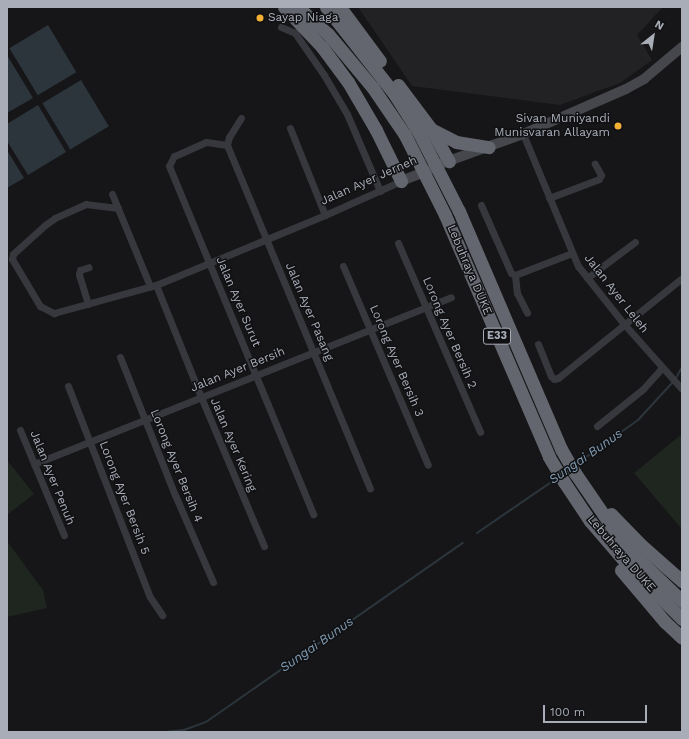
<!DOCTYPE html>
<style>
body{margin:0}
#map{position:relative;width:689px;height:739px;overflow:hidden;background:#161618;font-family:"Work Sans",sans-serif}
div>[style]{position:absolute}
.built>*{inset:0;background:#222225}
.green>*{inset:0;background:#1e261f}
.water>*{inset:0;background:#2c353c;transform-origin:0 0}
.stream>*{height:2px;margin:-1px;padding:0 1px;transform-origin:1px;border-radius:1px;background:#2c353c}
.street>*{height:7px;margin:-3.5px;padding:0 3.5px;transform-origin:3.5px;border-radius:3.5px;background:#37383d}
.secondary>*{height:10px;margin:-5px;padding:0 5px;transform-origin:5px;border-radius:5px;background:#45474d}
.highway>*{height:13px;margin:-6.5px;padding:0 6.5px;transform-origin:6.5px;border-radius:6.5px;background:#63666e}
.dots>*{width:11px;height:11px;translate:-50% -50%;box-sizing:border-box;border:2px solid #111113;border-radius:50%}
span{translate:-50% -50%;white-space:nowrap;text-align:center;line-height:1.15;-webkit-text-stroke:3px #111113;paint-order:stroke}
.shield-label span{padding:1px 3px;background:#111113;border:1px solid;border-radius:3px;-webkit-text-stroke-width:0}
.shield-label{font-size:11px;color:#a8adb8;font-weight:700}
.poi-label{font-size:12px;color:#a8adb8}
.left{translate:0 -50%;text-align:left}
.right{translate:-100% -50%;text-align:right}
.street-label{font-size:12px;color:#a8adb8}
.water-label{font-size:13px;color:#7f9bb3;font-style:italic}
.frame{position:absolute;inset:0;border:8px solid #a8adb8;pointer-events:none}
.north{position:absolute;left:633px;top:16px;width:40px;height:40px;-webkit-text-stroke:3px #111113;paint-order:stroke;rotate:30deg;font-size:11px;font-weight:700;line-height:16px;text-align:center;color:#a8adb8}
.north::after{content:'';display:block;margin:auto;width:14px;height:18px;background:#a8adb8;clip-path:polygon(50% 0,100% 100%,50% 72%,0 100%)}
.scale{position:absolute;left:543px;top:705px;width:104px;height:18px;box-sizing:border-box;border:2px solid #a8adb8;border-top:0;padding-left:5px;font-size:12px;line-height:14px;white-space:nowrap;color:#a8adb8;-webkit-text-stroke:3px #111113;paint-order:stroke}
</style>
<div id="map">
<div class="built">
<i style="clip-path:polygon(358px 7px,663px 7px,637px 35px,652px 60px,620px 83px,560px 105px,412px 86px)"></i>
</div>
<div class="green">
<i style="clip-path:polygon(682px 434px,682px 529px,634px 473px)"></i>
<i style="clip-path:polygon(7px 460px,34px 494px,7px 515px)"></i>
<i style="clip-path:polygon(7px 541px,43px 590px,47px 608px,7px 617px)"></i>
</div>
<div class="water">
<i style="left:48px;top:25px;width:55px;height:45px;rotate:59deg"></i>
<i style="clip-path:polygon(7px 55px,33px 98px,7px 113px)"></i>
<i style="left:81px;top:80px;width:54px;height:45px;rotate:59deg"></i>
<i style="clip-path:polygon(38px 105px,66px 152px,28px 175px,7px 141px,7px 124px)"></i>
<i style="clip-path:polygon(7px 150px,24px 178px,7px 188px)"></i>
</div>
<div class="stream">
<i style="left:676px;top:378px;width:13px;rotate:-61deg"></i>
<i style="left:575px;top:465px;width:77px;rotate:-35.5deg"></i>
<i style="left:638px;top:420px;width:52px;rotate:-47.4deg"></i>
<i style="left:477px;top:533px;width:97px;rotate:-34.5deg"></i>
<i style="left:165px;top:732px;width:19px;rotate:-6deg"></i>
<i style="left:184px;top:730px;width:23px;rotate:-20deg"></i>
<i style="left:206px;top:722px;width:313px;rotate:-34.9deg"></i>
</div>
<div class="street">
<i style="left:281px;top:27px;width:15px;rotate:23deg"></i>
<i style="left:295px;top:33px;width:51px;rotate:55.4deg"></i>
<i style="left:324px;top:75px;width:45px;rotate:59.5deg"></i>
<i style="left:347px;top:114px;width:84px;rotate:66.8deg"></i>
<i style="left:241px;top:118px;width:22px;rotate:122deg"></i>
<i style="left:229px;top:137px;width:8px;rotate:104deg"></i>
<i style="left:227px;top:145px;width:21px;rotate:-172deg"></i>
<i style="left:206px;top:142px;width:35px;rotate:156deg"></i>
<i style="left:174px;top:156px;width:11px;rotate:117deg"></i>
<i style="left:169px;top:166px;width:377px;rotate:67.5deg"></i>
<i style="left:290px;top:128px;width:94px;rotate:68.1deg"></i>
<i style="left:523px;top:134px;width:143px;rotate:67.4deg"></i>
<i style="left:578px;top:266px;width:74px;rotate:51.6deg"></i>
<i style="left:624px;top:324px;width:87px;rotate:48.3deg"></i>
<i style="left:227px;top:145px;width:372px;rotate:67.4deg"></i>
<i style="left:112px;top:194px;width:100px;rotate:67.6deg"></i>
<i style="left:549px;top:198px;width:53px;rotate:-20.8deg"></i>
<i style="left:599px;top:179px;width:4px;rotate:-63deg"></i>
<i style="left:601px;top:175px;width:13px;rotate:-119deg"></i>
<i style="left:481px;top:205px;width:74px;rotate:66.2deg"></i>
<i style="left:511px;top:273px;width:4px;rotate:27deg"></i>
<i style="left:515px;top:275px;width:18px;rotate:84deg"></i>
<i style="left:517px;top:293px;width:22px;rotate:63deg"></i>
<i style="left:118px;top:208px;width:32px;rotate:-173deg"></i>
<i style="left:86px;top:204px;width:34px;rotate:156deg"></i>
<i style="left:55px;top:218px;width:12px;rotate:145deg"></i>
<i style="left:45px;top:225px;width:43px;rotate:137.8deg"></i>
<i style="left:13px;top:254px;width:5px;rotate:101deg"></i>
<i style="left:12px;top:259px;width:55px;rotate:59.2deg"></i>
<i style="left:40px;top:306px;width:16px;rotate:27deg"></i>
<i style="left:54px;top:313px;width:106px;rotate:-15.4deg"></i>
<i style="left:156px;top:285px;width:183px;rotate:-22.5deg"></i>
<i style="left:325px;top:215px;width:83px;rotate:-24.1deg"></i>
<i style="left:398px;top:243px;width:206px;rotate:66.5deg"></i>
<i style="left:343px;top:266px;width:216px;rotate:66.9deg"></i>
<i style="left:515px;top:275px;width:61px;rotate:-21.1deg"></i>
<i style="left:587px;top:278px;width:60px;rotate:-36.9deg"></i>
<i style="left:156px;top:285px;width:121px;rotate:68.1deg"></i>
<i style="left:201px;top:397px;width:162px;rotate:67.1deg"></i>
<i style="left:88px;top:304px;width:31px;rotate:-107deg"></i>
<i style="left:79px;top:274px;width:4px;rotate:-76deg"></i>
<i style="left:80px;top:270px;width:9px;rotate:-18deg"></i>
<i style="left:538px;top:344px;width:35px;rotate:68deg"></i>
<i style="left:551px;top:376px;width:4px;rotate:45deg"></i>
<i style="left:554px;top:379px;width:4px;rotate:-14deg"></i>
<i style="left:558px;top:378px;width:159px;rotate:-38.9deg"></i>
<i style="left:120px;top:357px;width:149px;rotate:68.3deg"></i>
<i style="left:175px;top:495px;width:95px;rotate:66.4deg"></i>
<i style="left:68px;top:386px;width:226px;rotate:68.8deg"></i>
<i style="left:150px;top:597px;width:22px;rotate:56deg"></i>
<i style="left:597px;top:426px;width:59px;rotate:-38.8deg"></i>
<i style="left:643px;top:389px;width:28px;rotate:-48deg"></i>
<i style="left:20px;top:430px;width:114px;rotate:67.3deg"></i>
<i style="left:34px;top:464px;width:449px;rotate:-21.8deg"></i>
</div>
<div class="secondary">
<i style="left:443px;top:163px;width:85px;rotate:-19.9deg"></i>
<i style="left:523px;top:134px;width:112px;rotate:-23.6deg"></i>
<i style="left:626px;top:89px;width:21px;rotate:-29deg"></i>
<i style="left:644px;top:79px;width:50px;rotate:-40.1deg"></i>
<i style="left:401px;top:181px;width:30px;rotate:-21deg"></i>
</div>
<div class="highway">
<i style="left:284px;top:7px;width:55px;rotate:46.5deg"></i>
<i style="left:322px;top:47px;width:44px;rotate:53.4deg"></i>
<i style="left:348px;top:82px;width:56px;rotate:59.7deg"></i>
<i style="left:376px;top:130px;width:57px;rotate:63.9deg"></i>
<i style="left:298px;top:7px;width:40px;rotate:42deg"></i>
<i style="left:328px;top:34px;width:70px;rotate:50.2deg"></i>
<i style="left:373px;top:88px;width:57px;rotate:55.8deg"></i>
<i style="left:405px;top:135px;width:89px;rotate:63.4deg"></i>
<i style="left:445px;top:215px;width:263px;rotate:66.7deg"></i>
<i style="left:549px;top:457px;width:29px;rotate:59deg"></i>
<i style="left:564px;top:482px;width:47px;rotate:56.3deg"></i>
<i style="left:590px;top:521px;width:57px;rotate:49.3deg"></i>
<i style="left:627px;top:564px;width:78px;rotate:45deg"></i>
<i style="left:326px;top:7px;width:108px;rotate:51.8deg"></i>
<i style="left:393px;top:92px;width:49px;rotate:57.6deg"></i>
<i style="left:419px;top:133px;width:88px;rotate:62.9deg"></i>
<i style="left:459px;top:211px;width:259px;rotate:66.8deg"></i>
<i style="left:561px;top:449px;width:28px;rotate:60deg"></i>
<i style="left:575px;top:473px;width:69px;rotate:55.6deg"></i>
<i style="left:614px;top:530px;width:35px;rotate:51deg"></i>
<i style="left:636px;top:557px;width:64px;rotate:43.7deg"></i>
<i style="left:340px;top:7px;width:67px;rotate:53.5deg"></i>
<i style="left:398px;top:85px;width:55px;rotate:53.1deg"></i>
<i style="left:431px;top:129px;width:37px;rotate:61deg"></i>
<i style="left:431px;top:129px;width:28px;rotate:27deg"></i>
<i style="left:456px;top:142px;width:33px;rotate:9deg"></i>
<i style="left:611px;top:514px;width:43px;rotate:45.9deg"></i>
<i style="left:641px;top:545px;width:55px;rotate:41.3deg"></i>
<i style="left:621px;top:570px;width:68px;rotate:49.8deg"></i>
<i style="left:665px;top:622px;width:23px;rotate:43deg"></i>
</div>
<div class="dots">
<i style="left:260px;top:18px;background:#f2b134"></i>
<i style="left:618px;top:126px;background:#f2b134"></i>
</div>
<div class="shield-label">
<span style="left:497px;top:336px">E33</span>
</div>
<div class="poi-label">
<span class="left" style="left:268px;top:18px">Sayap Niaga</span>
<span class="right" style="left:610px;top:126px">Sivan Muniyandi<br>Munisvaran Allayam</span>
</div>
<div class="street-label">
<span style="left:369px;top:181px;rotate:-24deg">Jalan Ayer Jerneh</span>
<span style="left:469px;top:270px;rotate:67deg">Lebuhraya DUKE</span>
<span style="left:616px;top:294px;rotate:52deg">Jalan Ayer Leleh</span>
<span style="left:238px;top:302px;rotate:67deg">Jalan Ayer Surut</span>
<span style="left:309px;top:312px;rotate:67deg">Jalan Ayer Pasang</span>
<span style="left:449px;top:333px;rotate:67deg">Lorong Ayer Bersih 2</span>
<span style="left:396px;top:361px;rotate:67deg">Lorong Ayer Bersih 3</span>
<span style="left:238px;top:370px;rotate:-22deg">Jalan Ayer Bersih</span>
<span style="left:233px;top:445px;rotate:67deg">Jalan Ayer Kering</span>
<span style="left:176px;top:466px;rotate:68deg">Lorong Ayer Bersih 4</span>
<span style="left:52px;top:478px;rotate:68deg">Jalan Ayer Penuh</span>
<span style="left:124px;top:498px;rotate:69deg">Lorong Ayer Bersih 5</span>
<span style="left:621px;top:554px;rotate:49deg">Lebuhraya DUKE</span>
</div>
<div class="water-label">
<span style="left:586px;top:457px;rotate:-35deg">Sungai Bunus</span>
<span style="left:317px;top:645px;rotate:-35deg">Sungai Bunus</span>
</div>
<div class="frame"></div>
<div class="north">N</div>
<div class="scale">100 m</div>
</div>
